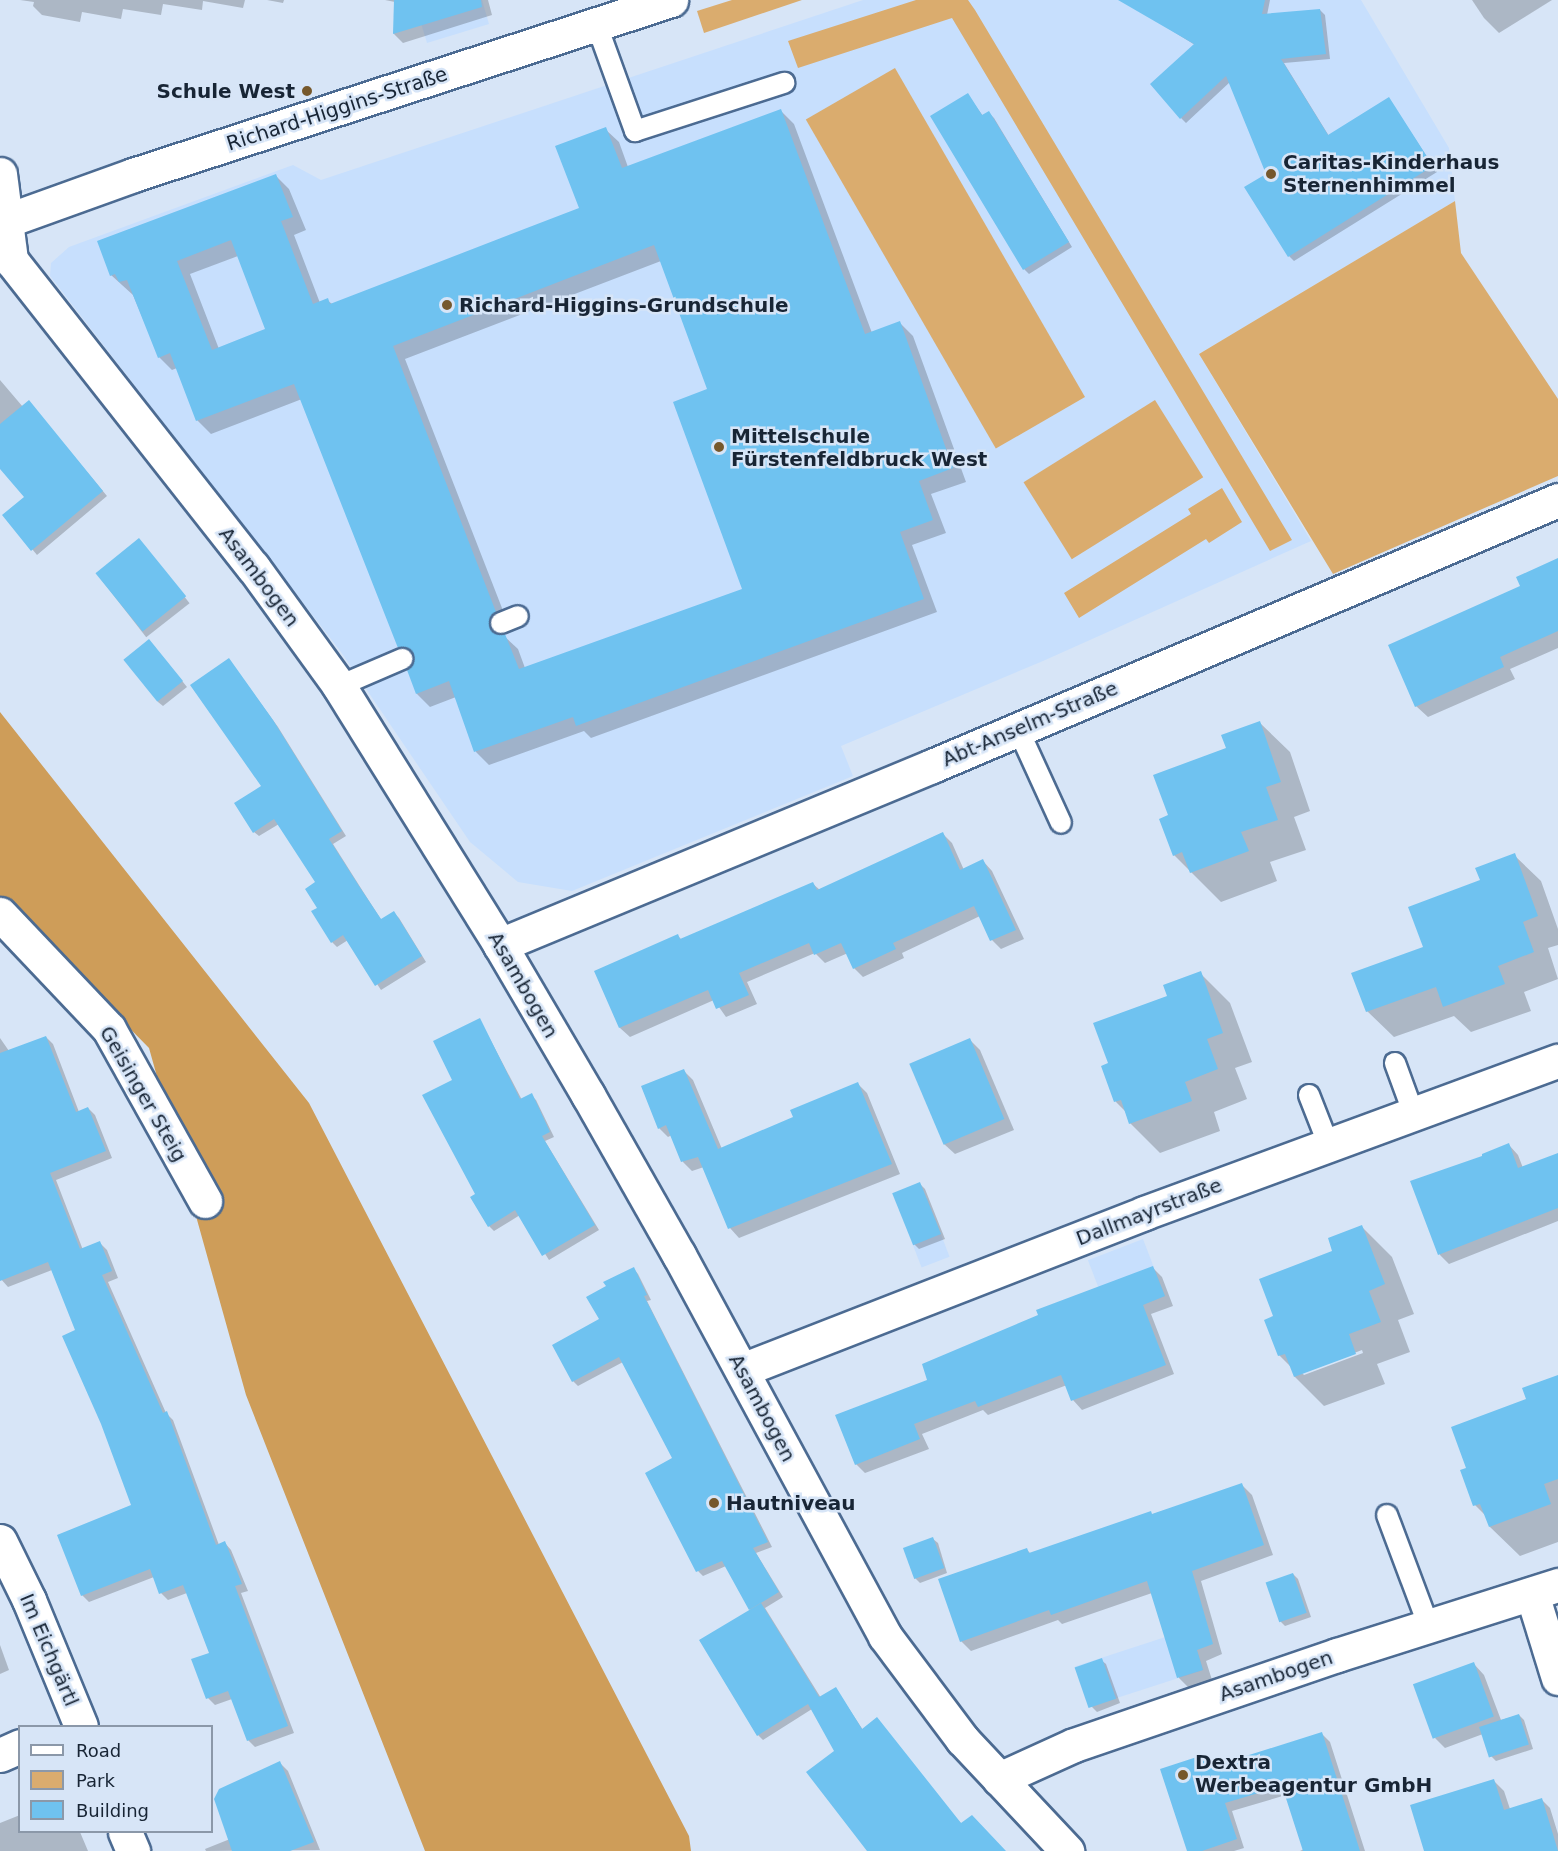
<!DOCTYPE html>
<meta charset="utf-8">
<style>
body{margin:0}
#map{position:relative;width:1558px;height:1851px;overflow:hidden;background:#d7e5f7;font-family:"DejaVu Sans",sans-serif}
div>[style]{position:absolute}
.built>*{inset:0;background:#c7dffd;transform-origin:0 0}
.green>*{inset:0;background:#daac6e;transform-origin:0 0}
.forest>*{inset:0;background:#ce9d59}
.shadow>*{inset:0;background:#0003;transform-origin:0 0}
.building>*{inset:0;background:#6fc2f0;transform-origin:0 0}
.roads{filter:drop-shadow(2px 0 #4c6b92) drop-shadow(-2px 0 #4c6b92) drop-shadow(0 2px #4c6b92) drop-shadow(0 -2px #4c6b92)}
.service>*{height:20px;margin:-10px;padding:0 10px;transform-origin:10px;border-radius:10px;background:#fff}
.minor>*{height:33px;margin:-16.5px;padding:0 16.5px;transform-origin:16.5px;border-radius:16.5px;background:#fff}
.dots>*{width:16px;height:16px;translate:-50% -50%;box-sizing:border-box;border:3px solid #d7e5f7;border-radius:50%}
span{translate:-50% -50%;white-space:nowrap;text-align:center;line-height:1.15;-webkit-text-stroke:5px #d7e5f7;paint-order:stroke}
.poi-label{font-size:20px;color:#182535;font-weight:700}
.right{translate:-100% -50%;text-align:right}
.left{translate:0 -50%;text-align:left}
.street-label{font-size:20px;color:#182535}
.legend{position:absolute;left:18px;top:1725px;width:195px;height:108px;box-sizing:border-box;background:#d7e5f7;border:2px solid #8b98a9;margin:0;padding:8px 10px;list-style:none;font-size:18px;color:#182535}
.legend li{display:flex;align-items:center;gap:12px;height:30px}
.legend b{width:30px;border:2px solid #8b98a9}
</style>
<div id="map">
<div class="built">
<i style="clip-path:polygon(414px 0,482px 0,489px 24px,427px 43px)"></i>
<i style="clip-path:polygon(863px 0,1361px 0,1449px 148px,1455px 201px,1199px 354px,1311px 541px,1043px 661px,841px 746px,853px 776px,572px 891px,518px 882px,470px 842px,341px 652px,50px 276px,51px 263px,69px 247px,293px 165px,321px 180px)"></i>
<i style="left:927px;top:1198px;width:63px;height:30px;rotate:69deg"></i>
<i style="left:1143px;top:1239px;width:61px;height:59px;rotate:69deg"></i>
<i style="left:1190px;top:1629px;width:43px;height:121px;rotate:72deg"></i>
</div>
<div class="green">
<i style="clip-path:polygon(732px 0,802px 0,704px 33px,697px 11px)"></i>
<i style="clip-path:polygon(916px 0,968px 0,975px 10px,1292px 540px,1270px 551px,952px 18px,798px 68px,788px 41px)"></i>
<i style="left:895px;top:68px;width:380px;height:103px;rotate:60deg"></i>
<i style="clip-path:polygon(1455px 201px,1461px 253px,1558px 399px,1558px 476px,1333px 574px,1199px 354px)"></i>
<i style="left:1155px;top:400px;width:91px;height:155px;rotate:58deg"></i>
<i style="clip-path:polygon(1222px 488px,1242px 522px,1209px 543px,1206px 539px,1079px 618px,1064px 593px,1191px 514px,1188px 509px)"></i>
</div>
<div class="forest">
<i style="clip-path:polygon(0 712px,309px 1103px,689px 1836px,691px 1851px,425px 1851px,246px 1395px,149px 1048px,0 896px)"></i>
</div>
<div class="shadow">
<i style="clip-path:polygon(20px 0,245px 0,243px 8px,203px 1px,202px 10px,163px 4px,161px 15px,123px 9px,121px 19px,82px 12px,80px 22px,42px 15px,33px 6px,34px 2px)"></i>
<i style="clip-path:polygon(267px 0,284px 0,283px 3px)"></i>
<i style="clip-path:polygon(385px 0,488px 0,492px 15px,403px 43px,394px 34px,395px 2px)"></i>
<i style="clip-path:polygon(1153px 0,1270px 0,1267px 15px,1320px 10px,1325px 15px,1330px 59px,1284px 63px,1329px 136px,1389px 99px,1437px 172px,1294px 261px,1289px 256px,1268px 174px,1230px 82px,1186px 123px,1181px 118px,1195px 45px,1145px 14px)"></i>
<i style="clip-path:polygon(1472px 0,1552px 0,1499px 33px,1484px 18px)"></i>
<i style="clip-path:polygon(968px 95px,983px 116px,989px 113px,994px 118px,1072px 247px,1029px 274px,1024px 269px)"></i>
<i style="clip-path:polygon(evenodd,781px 111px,794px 124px,872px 333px,900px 323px,913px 336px,966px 482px,931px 494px,946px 533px,912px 545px,937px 612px,591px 738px,584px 731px,489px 765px,476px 752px,456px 697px,430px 707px,417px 694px,413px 661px,399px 647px,302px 399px,211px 434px,197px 420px,177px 368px,172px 370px,159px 357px,133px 295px,111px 275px,276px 176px,289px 189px,306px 230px,294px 235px,320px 303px,327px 300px,332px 304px,581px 209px,605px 129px,619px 142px,628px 167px,781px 111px,238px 256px,267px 330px,219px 349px,190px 274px,238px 256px,781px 111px,661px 261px,709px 390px,744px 590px,525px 668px,518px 649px,503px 635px,509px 626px,405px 359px,661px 261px)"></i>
<i style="clip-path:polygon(0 380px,23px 407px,33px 407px,107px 496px,37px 555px,4px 515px,26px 497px,0 466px)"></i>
<i style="left:144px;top:545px;width:74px;height:55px;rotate:52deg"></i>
<i style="clip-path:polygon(1558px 559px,1558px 648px,1510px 669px,1515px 679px,1428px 717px,1416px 706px,1522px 587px)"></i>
<i style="clip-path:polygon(154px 646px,187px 687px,163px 706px,158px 702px)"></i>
<i style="clip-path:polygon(233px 665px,278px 727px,346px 836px,333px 844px,364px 893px,382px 921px,394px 913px,399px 918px,426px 962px,381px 990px,348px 940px,337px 947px,332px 942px,319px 908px,317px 883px,279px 824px,259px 836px,254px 832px,263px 787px)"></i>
<i style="clip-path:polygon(1260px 723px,1290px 752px,1310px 811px,1294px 817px,1306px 850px,1270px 862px,1277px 881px,1221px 902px,1174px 855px,1170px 816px,1228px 749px)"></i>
<i style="clip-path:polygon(942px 833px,952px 843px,964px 870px,983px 861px,992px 871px,1024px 939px,1001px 949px,992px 940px,980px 916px,902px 953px,904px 958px,863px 977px,854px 968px,848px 953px,825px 963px,815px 953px,747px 982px,757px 1004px,726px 1017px,714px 1000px,630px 1037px,620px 1028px,596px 971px,678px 936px,682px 940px,813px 884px,820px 890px)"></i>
<i style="clip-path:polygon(1514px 855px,1541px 881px,1558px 929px,1558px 945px,1548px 948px,1558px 979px,1524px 992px,1531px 1011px,1471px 1032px,1454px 1016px,1394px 1037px,1367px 1011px,1482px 881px)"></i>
<i style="clip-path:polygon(1200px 973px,1230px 1003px,1252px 1062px,1235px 1068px,1247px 1099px,1214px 1112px,1220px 1131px,1160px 1153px,1130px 1123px,1127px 1113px,1116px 1102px,1103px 1067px,1110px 1064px,1169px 997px)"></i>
<i style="clip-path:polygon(480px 1020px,522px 1100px,531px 1095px,536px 1100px,554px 1137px,545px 1141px,599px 1230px,549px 1260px,520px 1215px,494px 1231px,489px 1226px,477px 1194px,454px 1080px)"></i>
<i style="clip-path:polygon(46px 1037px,53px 1044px,79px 1112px,88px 1108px,95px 1115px,112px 1158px,56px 1180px,83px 1250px,100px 1243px,107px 1250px,118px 1278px,108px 1282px,166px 1413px,173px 1420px,219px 1545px,225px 1543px,231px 1550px,248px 1591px,241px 1593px,294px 1733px,255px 1747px,248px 1740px,232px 1699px,215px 1705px,208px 1698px,193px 1660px,210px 1654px,187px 1593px,168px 1600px,161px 1593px,154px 1577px,89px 1602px,82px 1595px,133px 1506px,77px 1331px,52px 1270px,8px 1287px,0 1278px,0 1038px,9px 1051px)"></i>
<i style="clip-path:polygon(969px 1039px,980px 1050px,1014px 1130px,955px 1154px,944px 1144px)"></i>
<i style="clip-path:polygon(684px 1071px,693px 1080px,722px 1149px,795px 1118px,858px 1084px,867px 1093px,900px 1174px,739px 1238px,730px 1228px,704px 1167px,692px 1171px,683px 1162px,672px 1135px,668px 1137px,659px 1128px)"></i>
<i style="clip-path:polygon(1509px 1145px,1518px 1155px,1523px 1168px,1558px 1155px,1558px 1221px,1449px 1264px,1440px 1255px,1412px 1182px,1484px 1157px)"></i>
<i style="clip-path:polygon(920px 1184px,925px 1189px,945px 1239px,919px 1249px,914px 1244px)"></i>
<i style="clip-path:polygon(evenodd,1362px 1227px,1392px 1257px,1414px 1314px,1398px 1320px,1410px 1352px,1377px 1364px,1385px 1384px,1324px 1406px,1295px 1377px,1292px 1368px,1279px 1355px,1275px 1317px,1334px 1252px,1362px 1227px,1362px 1350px,1363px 1353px,1304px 1375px,1302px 1373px,1362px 1350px)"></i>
<i style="clip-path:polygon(1153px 1268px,1162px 1277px,1173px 1306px,1151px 1314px,1174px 1374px,1082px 1410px,1073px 1400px,1067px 1385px,988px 1415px,983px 1410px,922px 1434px,929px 1449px,865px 1473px,856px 1464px,929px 1380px)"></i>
<i style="clip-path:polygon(634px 1269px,638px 1274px,651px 1300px,647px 1301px,772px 1547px,756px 1553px,783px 1597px,765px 1608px,821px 1698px,836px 1689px,863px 1730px,962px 1824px,1004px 1851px,870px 1851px,836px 1751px,812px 1709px,763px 1740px,758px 1735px,751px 1611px,726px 1566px,703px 1576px,698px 1571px,674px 1459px,623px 1362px,578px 1386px,573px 1381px,601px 1320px)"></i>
<i style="clip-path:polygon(1558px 1377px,1558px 1542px,1520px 1556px,1490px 1527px,1487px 1517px,1475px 1505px,1468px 1469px,1528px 1400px)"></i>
<i style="clip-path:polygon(1242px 1485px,1252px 1495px,1273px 1555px,1201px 1581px,1222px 1654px,1206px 1661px,1212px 1680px,1189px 1688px,1179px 1678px,1152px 1593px,1062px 1624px,1058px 1620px,971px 1651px,961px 1641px,1027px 1550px,1031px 1554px)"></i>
<i style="clip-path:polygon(933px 1539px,938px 1543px,947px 1573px,920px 1583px,915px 1578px)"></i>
<i style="clip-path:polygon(1293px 1574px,1298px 1579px,1311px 1617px,1285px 1626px,1280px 1621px)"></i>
<i style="clip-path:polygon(0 1645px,9px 1670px,0 1674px)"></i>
<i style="clip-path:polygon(1101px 1660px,1106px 1664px,1120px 1703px,1097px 1712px,1092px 1707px)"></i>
<i style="clip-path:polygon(1474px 1664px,1484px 1675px,1501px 1720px,1519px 1715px,1524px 1720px,1533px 1749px,1496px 1761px,1491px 1756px,1483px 1734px,1445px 1748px,1435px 1738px)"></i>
<i style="clip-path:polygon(1322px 1734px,1330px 1742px,1365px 1851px,1300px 1851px,1304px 1849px,1286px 1795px,1232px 1811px,1244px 1848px,1234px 1851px,1189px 1851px,1206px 1755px,1215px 1767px)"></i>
<i style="clip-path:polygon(280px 1763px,288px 1771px,320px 1850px,206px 1851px,205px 1849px,230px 1839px)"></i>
<i style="clip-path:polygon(1494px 1781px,1504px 1791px,1510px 1809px,1542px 1800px,1550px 1808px,1558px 1834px,1558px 1851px,1426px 1851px)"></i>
<i style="clip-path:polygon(20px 1815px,20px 1832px,80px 1832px,88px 1851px,0 1851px,0 1823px)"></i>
</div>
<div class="building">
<i style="clip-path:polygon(394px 0,481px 0,482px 7px,393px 34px)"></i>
<i style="clip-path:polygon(1118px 0,1265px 0,1262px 14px,1320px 9px,1326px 54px,1281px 59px,1328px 135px,1389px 97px,1433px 166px,1288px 257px,1244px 187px,1266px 174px,1226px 76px,1180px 119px,1150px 84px,1194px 44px)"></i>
<i style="clip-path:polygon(968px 93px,982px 115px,989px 111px,1069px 242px,1023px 270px,930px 116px)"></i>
<i style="clip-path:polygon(evenodd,781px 109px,865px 334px,900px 321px,953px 468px,919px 481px,933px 520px,900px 532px,924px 599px,576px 726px,573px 717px,474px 752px,449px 681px,416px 694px,407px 670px,412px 666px,413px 655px,409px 649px,398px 648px,294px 384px,196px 421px,170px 353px,158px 358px,127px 280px,119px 282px,115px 274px,110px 276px,97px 241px,276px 174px,293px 217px,281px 221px,313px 304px,328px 298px,330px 304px,579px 208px,555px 146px,606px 127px,622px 168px,781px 109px,231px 240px,265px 329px,212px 350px,177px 261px,231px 240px,781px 109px,654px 245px,707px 389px,673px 402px,742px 589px,519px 669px,505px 634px,494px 633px,490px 627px,491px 616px,496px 612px,393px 346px,654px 245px)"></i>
<i style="clip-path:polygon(29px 400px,103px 491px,31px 551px,2px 515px,24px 497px,0 469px,0 424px)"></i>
<i style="left:139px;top:538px;width:75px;height:56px;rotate:51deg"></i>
<i style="clip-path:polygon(1558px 558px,1558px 631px,1500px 657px,1504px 667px,1415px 707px,1388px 645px,1520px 586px,1516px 577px)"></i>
<i style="left:149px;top:639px;width:54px;height:33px;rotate:51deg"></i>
<i style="clip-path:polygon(229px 658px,273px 720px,342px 831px,329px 839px,359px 886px,381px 919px,394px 911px,422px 956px,375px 986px,343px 935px,331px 943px,311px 911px,317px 908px,305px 889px,315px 882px,274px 819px,253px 833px,234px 803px,261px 786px,190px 685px)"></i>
<i style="clip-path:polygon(1260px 721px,1281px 782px,1266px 787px,1278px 820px,1241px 832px,1249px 851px,1190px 873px,1182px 852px,1173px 856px,1159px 819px,1168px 815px,1153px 775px,1226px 748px,1221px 735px)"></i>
<i style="clip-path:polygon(943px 832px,960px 870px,983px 859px,1016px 930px,990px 941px,974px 906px,893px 943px,896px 949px,853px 969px,841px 943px,814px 955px,809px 943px,739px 973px,749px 995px,716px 1009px,708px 990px,619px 1028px,594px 971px,678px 934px,680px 939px,813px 882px,817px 890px)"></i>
<i style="clip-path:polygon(1515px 853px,1538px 916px,1523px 922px,1534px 952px,1498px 966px,1505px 984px,1443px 1007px,1436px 987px,1366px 1012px,1351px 973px,1423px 947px,1408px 907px,1480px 880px,1475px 868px)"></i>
<i style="clip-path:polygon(1201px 971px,1223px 1033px,1207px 1039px,1218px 1069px,1185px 1082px,1192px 1101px,1129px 1124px,1121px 1100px,1114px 1102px,1101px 1066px,1108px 1063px,1093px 1023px,1167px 996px,1163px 985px)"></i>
<i style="clip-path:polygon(480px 1018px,520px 1099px,532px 1093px,550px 1132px,542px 1136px,595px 1225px,542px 1256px,515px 1210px,488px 1227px,470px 1197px,475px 1194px,422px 1095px,452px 1080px,433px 1041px)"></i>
<i style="clip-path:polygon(46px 1036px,76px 1112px,88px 1107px,106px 1151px,50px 1173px,80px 1249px,100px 1241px,112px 1271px,102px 1275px,163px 1413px,167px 1411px,216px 1545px,225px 1541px,242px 1584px,235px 1586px,288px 1726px,247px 1741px,228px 1691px,206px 1699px,191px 1659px,209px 1653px,183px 1585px,159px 1594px,150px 1569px,81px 1596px,57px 1535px,131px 1505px,101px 1424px,62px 1336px,75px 1330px,48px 1262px,0 1281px,0 1053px)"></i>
<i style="left:970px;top:1038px;width:88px;height:66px;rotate:67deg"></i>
<i style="clip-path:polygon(684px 1069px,718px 1149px,793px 1117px,790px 1110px,858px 1082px,892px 1164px,728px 1229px,698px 1157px,681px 1162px,666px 1125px,658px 1129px,641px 1086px)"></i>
<i style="clip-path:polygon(1509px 1143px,1518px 1168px,1558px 1153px,1558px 1208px,1438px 1255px,1410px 1181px,1482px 1156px,1482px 1154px)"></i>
<i style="left:920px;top:1182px;width:56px;height:30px;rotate:68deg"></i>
<i style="clip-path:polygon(1362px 1225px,1385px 1284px,1369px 1291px,1381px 1322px,1349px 1334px,1356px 1354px,1294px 1377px,1285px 1354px,1278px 1356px,1264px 1320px,1273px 1316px,1259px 1279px,1332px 1251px,1328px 1238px)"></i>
<i style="clip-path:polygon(1153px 1266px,1165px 1296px,1143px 1305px,1166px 1365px,1071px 1401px,1061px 1375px,978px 1407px,975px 1401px,914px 1424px,920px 1439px,855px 1465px,835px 1415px,927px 1380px,922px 1364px,1038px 1315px,1036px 1310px)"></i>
<i style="clip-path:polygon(634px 1267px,647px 1295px,644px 1296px,768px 1542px,753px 1548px,779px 1592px,749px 1610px,722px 1561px,696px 1572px,645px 1473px,672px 1458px,619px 1357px,572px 1382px,552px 1345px,599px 1319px,586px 1297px,606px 1286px,603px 1282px)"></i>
<i style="clip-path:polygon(1558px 1375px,1558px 1479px,1544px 1484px,1551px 1504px,1489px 1527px,1480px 1504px,1473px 1506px,1460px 1470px,1466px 1468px,1451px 1427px,1526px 1399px,1522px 1388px)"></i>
<i style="clip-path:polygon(1242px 1483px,1264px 1545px,1192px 1571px,1213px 1644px,1197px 1650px,1203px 1670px,1177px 1678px,1147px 1581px,1051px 1615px,1049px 1610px,960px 1642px,938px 1579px,1027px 1548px,1029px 1553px,1151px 1511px,1152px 1514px)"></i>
<i style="left:933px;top:1537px;width:33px;height:32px;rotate:70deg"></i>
<i style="left:1293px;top:1573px;width:42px;height:29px;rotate:71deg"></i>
<i style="clip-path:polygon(761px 1603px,819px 1697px,836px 1687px,862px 1729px,877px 1717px,961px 1823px,972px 1815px,1006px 1851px,867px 1851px,806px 1772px,834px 1751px,808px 1704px,757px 1736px,699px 1640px)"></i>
<i style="left:1102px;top:1658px;width:43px;height:29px;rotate:71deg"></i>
<i style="left:1474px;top:1662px;width:58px;height:65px;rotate:70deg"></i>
<i style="left:1519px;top:1714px;width:32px;height:42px;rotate:72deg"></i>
<i style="clip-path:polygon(1322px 1732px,1360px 1851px,1303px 1851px,1282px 1786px,1225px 1803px,1237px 1839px,1202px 1851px,1187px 1851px,1160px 1769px,1206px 1754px,1211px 1767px)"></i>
<i style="clip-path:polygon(280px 1761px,314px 1842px,290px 1851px,232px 1851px,214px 1799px,219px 1789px)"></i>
<i style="clip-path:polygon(1494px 1779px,1504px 1810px,1542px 1798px,1558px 1851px,1424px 1851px,1410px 1805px)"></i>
</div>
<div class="roads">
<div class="service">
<i style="left:596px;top:23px;width:115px;rotate:70.1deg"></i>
<i style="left:635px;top:131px;width:157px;rotate:-17.9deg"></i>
<i style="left:501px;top:623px;width:18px;rotate:-22deg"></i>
<i style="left:339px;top:686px;width:69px;rotate:-23.2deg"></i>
<i style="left:1018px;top:729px;width:103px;rotate:65.4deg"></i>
<i style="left:1395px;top:1063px;width:55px;rotate:69.9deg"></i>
<i style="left:1309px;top:1095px;width:55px;rotate:68.6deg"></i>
<i style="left:1387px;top:1515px;width:120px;rotate:69.4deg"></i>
</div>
<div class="minor">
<i style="left:0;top:174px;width:87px;rotate:82.7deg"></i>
<i style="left:11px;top:260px;width:391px;rotate:51.8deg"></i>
<i style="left:253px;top:567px;width:147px;rotate:54.1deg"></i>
<i style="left:339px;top:686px;width:305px;rotate:58.1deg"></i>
<i style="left:500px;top:945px;width:174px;rotate:59.6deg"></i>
<i style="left:588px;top:1095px;width:184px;rotate:60.4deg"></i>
<i style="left:679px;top:1255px;width:433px;rotate:61.6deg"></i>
<i style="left:885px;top:1636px;width:129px;rotate:53.2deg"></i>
<i style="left:962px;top:1739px;width:154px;rotate:46.8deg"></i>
<i style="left:0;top:223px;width:141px;rotate:-19.8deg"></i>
<i style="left:133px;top:175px;width:566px;rotate:-18.02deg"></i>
<i style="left:0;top:914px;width:158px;rotate:46.5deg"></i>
<i style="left:109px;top:1029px;width:197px;rotate:60.8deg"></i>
<i style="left:500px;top:945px;width:468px;rotate:-22.5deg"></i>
<i style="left:932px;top:766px;width:680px;rotate:-23.02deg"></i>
<i style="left:742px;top:1370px;width:432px;rotate:-21.3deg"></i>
<i style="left:1144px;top:1213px;width:441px;rotate:-20.2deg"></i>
<i style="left:0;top:1541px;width:66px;rotate:63.8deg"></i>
<i style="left:29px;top:1600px;width:136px;rotate:67.6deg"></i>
<i style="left:1532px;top:1594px;width:88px;rotate:72.8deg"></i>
<i style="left:0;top:1755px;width:22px;rotate:-24deg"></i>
<i style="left:999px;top:1779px;width:82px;rotate:-24.4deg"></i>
<i style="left:1074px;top:1745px;width:278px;rotate:-18.9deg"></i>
<i style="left:1337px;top:1655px;width:232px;rotate:-17.6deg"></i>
<i style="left:125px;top:1832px;width:21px;rotate:67deg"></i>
</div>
</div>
<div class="dots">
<i style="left:307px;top:91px;background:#76582c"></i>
<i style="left:1271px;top:174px;background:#76582c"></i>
<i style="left:447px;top:305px;background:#76582c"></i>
<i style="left:719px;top:447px;background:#76582c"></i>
<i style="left:714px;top:1503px;background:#76582c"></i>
<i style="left:1183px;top:1775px;background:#76582c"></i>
</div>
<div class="poi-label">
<span class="right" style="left:295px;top:91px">Schule West</span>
<span class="left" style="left:1283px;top:174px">Caritas-Kinderhaus<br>Sternenhimmel</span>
<span class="left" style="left:459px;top:305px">Richard-Higgins-Grundschule</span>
<span class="left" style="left:731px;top:448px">Mittelschule<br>Fürstenfeldbruck West</span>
<span class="left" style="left:726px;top:1503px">Hautniveau</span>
<span class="left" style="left:1195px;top:1774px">Dextra<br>Werbeagentur GmbH</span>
</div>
<div class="street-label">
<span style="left:337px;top:109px;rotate:-18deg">Richard-Higgins-Straße</span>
<span style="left:259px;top:577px;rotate:53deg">Asambogen</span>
<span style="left:1030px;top:724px;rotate:-23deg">Abt-Anselm-Straße</span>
<span style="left:523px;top:985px;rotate:60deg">Asambogen</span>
<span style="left:143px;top:1094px;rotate:60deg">Geisinger Steig</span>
<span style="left:1149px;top:1212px;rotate:-21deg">Dallmayrstraße</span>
<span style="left:762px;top:1408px;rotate:62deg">Asambogen</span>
<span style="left:49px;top:1650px;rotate:67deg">Im Eichgärtl</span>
<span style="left:1276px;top:1676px;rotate:-19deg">Asambogen</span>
</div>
<ul class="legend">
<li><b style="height:8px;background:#fff"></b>Road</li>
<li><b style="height:16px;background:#daac6e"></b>Park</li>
<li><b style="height:16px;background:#6fc2f0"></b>Building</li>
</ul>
</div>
